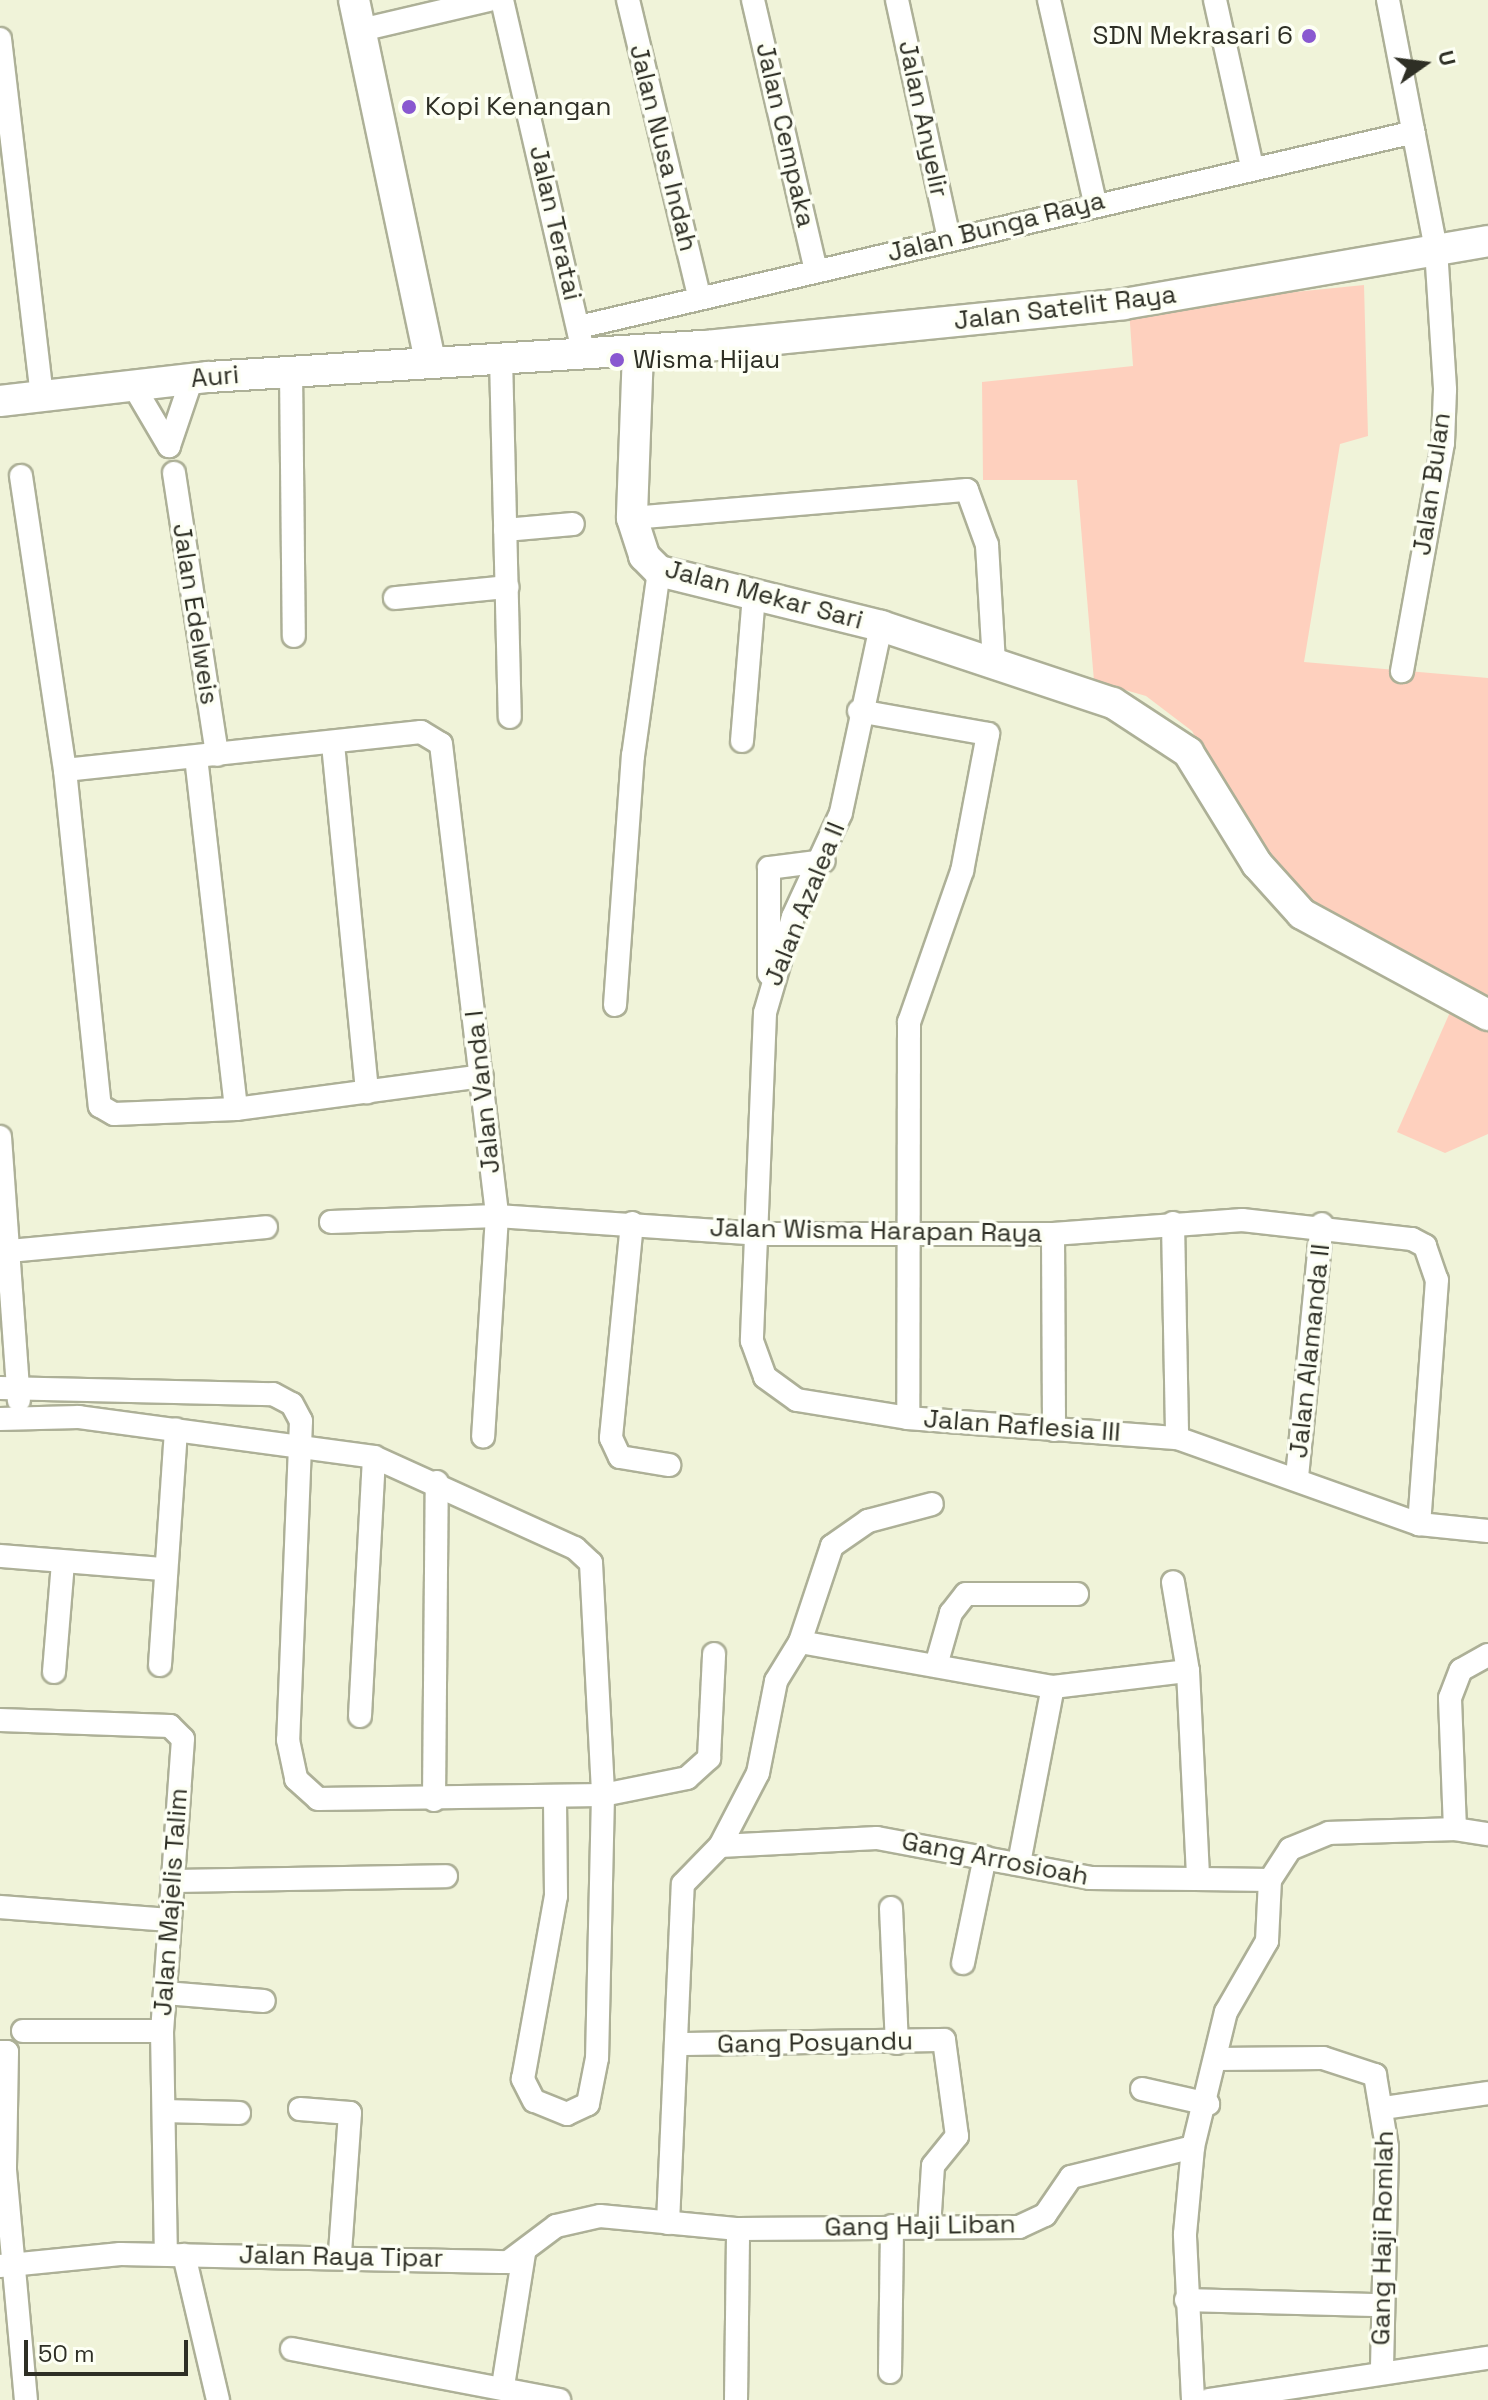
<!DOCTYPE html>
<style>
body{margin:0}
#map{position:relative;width:1488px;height:2400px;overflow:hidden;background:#f0f3d9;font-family:"Space Grotesk",sans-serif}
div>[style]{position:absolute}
.green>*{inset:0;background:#fed0be}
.roads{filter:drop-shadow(2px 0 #adb097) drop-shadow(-2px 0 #adb097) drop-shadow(0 2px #adb097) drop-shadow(0 -2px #adb097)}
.street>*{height:22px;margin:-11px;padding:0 11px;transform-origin:11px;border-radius:11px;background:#fff}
.secondary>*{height:30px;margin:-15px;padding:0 15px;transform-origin:15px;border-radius:15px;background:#fff}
.dots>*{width:22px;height:22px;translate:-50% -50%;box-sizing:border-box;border:4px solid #fdfff4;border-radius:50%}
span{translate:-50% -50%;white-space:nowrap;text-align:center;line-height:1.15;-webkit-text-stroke:7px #fdfff4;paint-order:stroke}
.poi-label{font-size:26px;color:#2e2f25}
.right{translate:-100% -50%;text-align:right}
.left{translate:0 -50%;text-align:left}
.street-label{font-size:26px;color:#2e2f25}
.north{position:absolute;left:1384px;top:24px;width:80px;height:80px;-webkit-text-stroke:6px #fdfff4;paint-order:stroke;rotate:76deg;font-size:22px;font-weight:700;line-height:32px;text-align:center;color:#2e2f25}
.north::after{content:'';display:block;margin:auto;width:28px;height:36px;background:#2e2f25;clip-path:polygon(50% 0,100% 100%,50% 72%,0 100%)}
.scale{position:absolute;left:24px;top:2340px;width:164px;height:36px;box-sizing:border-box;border:4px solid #2e2f25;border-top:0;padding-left:10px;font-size:24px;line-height:28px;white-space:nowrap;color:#2e2f25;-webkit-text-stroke:6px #fdfff4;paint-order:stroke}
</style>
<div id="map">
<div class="green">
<i style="clip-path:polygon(1364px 285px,1368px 436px,1340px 444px,1304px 662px,1488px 678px,1488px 1003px,1315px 911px,1276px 875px,1192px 731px,1146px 696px,1094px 681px,1077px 480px,983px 480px,982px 382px,1133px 366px,1129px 309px)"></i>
<i style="clip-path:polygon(1451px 1010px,1488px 1026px,1488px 1134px,1445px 1153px,1397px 1132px)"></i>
</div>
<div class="roads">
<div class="street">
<i style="left:502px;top:0;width:351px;rotate:77deg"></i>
<i style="left:628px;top:0;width:304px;rotate:76.5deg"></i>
<i style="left:753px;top:0;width:277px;rotate:76.9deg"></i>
<i style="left:897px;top:0;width:245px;rotate:77.7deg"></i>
<i style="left:1049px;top:0;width:207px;rotate:77.2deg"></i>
<i style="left:1215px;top:0;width:171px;rotate:77.5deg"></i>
<i style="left:1388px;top:0;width:254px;rotate:79.1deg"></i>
<i style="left:1436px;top:249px;width:141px;rotate:86.3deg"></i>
<i style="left:1445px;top:390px;width:53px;rotate:92.2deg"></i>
<i style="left:1443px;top:443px;width:232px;rotate:100.2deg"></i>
<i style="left:361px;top:30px;width:131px;rotate:-13.2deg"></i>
<i style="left:0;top:39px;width:359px;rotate:83.3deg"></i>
<i style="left:579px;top:327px;width:857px;rotate:-13.14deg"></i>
<i style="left:501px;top:358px;width:359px;rotate:88.6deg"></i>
<i style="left:291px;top:370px;width:266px;rotate:89.4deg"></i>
<i style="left:133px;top:385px;width:71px;rotate:59.5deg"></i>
<i style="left:169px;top:446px;width:72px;rotate:-71.3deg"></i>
<i style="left:174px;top:473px;width:285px;rotate:81.3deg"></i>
<i style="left:21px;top:476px;width:297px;rotate:81.5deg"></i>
<i style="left:65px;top:770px;width:338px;rotate:84.1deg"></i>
<i style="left:100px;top:1106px;width:16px;rotate:30deg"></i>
<i style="left:114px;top:1114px;width:122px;rotate:-2.3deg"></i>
<i style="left:236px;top:1109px;width:248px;rotate:-7.6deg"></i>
<i style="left:632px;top:518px;width:336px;rotate:-4.8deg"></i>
<i style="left:967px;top:490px;width:59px;rotate:70deg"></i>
<i style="left:987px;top:545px;width:118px;rotate:86.6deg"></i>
<i style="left:505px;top:530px;width:68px;rotate:-5deg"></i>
<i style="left:395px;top:598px;width:113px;rotate:-5.6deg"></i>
<i style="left:881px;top:626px;width:191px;rotate:102.1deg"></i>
<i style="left:841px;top:813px;width:115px;rotate:114.8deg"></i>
<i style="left:793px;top:917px;width:100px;rotate:106.3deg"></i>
<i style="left:765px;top:1013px;width:328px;rotate:92.3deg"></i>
<i style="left:752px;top:1341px;width:38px;rotate:70deg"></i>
<i style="left:765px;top:1377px;width:39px;rotate:36deg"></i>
<i style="left:797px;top:1400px;width:112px;rotate:9.2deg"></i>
<i style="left:908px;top:1418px;width:270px;rotate:4.3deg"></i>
<i style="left:1177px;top:1438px;width:257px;rotate:19.6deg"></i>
<i style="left:1419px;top:1524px;width:69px;rotate:5.8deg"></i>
<i style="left:859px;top:711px;width:131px;rotate:10.1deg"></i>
<i style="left:988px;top:734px;width:139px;rotate:100.7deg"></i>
<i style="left:962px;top:871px;width:160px;rotate:109.3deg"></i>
<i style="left:909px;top:1022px;width:396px;rotate:90.1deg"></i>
<i style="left:742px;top:741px;width:146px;rotate:-85.3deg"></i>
<i style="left:333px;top:744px;width:350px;rotate:84.4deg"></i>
<i style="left:196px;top:757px;width:354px;rotate:83.5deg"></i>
<i style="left:65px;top:770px;width:358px;rotate:-6.1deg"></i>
<i style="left:421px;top:732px;width:23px;rotate:31deg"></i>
<i style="left:441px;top:744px;width:475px;rotate:83.2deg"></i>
<i style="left:497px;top:1216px;width:221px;rotate:93.6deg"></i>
<i style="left:769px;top:974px;width:106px;rotate:-90deg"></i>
<i style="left:769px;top:868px;width:55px;rotate:-7.3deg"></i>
<i style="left:615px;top:1005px;width:250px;rotate:-85.9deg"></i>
<i style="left:633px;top:756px;width:187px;rotate:-82deg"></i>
<i style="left:0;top:1137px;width:264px;rotate:85.9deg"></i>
<i style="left:331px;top:1222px;width:166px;rotate:-2.1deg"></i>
<i style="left:497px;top:1216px;width:265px;rotate:3.9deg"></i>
<i style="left:761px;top:1234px;width:292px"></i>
<i style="left:1053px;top:1234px;width:190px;rotate:-4.2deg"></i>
<i style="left:1242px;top:1220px;width:171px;rotate:6.4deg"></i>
<i style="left:1412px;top:1239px;width:15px;rotate:28deg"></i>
<i style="left:1425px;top:1246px;width:36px;rotate:71deg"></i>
<i style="left:1437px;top:1280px;width:245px;rotate:94.2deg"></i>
<i style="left:632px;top:1223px;width:216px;rotate:95.6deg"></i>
<i style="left:611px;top:1438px;width:21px;rotate:65deg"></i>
<i style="left:620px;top:1457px;width:50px;rotate:9.3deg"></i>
<i style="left:1173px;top:1223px;width:215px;rotate:88.9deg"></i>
<i style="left:1053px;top:1234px;width:196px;rotate:89.7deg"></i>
<i style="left:9px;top:1251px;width:258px;rotate:-5.3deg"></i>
<i style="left:0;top:1388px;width:273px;rotate:1.3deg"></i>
<i style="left:273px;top:1394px;width:21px;rotate:28deg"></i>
<i style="left:292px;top:1404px;width:19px;rotate:62deg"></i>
<i style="left:301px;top:1421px;width:319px;rotate:92.3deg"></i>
<i style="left:288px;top:1740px;width:40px;rotate:78deg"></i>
<i style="left:296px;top:1779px;width:30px;rotate:42deg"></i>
<i style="left:318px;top:1799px;width:285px;rotate:-0.8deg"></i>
<i style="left:603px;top:1795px;width:86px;rotate:-11.4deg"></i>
<i style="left:687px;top:1778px;width:30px;rotate:-42deg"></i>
<i style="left:709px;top:1758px;width:104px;rotate:-87.2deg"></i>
<i style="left:0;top:1419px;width:79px;rotate:-1.5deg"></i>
<i style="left:79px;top:1417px;width:298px;rotate:7.7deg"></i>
<i style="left:1297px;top:1477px;width:254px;rotate:-84.4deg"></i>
<i style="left:0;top:1556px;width:164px;rotate:4.6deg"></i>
<i style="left:800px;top:1642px;width:257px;rotate:10.1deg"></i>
<i style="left:1053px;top:1687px;width:136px;rotate:-6.8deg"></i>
<i style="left:1188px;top:1671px;width:90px;rotate:-99.6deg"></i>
<i style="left:937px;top:1662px;width:51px;rotate:-74.1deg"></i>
<i style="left:951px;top:1613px;width:24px;rotate:-52deg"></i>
<i style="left:966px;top:1594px;width:111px"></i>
<i style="left:160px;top:1665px;width:236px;rotate:-86.1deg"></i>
<i style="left:1188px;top:1671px;width:203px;rotate:87.2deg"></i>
<i style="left:54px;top:1672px;width:110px;rotate:-85.3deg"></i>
<i style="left:360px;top:1716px;width:259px;rotate:-86.9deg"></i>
<i style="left:374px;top:1457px;width:221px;rotate:24.4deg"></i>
<i style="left:575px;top:1548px;width:22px;rotate:43deg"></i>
<i style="left:591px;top:1563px;width:232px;rotate:87deg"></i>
<i style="left:603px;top:1795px;width:263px;rotate:91.3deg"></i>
<i style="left:597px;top:2058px;width:47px;rotate:101.1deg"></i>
<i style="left:588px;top:2104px;width:23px;rotate:155deg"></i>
<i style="left:567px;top:2114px;width:35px;rotate:-158deg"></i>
<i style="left:534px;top:2101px;width:25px;rotate:-117deg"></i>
<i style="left:523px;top:2079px;width:186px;rotate:-79.8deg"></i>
<i style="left:556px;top:1896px;width:100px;rotate:-90.6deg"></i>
<i style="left:0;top:1720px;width:170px;rotate:2deg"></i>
<i style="left:170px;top:1726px;width:18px;rotate:45deg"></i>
<i style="left:183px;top:1739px;width:293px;rotate:94.1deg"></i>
<i style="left:162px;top:2031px;width:223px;rotate:89deg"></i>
<i style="left:434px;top:1800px;width:318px;rotate:-89.5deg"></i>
<i style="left:1455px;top:1829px;width:33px;rotate:9deg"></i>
<i style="left:720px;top:1846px;width:157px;rotate:-2.9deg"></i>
<i style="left:877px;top:1838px;width:217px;rotate:10.6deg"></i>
<i style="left:1090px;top:1878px;width:180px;rotate:0.6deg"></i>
<i style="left:1019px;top:1863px;width:179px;rotate:-79.1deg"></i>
<i style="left:172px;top:1881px;width:274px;rotate:-1deg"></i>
<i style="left:0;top:1907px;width:169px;rotate:4.4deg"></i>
<i style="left:891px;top:1908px;width:135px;rotate:87.5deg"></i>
<i style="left:963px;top:1963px;width:108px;rotate:-78.3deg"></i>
<i style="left:165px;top:1993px;width:99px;rotate:4.6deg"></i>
<i style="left:23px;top:2031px;width:139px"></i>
<i style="left:680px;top:2044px;width:264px;rotate:-0.9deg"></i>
<i style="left:944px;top:2040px;width:97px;rotate:82.3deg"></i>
<i style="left:957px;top:2136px;width:38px;rotate:129deg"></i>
<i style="left:933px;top:2166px;width:62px;rotate:93.7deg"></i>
<i style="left:0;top:2052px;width:7px"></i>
<i style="left:7px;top:2052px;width:118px;rotate:91deg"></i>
<i style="left:5px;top:2170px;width:231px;rotate:84.8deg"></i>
<i style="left:1216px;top:2059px;width:107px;rotate:-0.5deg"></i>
<i style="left:1323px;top:2058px;width:55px;rotate:18.1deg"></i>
<i style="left:1375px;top:2075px;width:73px;rotate:80.5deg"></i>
<i style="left:1387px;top:2147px;width:225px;rotate:91.3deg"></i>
<i style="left:1142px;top:2089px;width:68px;rotate:12.8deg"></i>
<i style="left:1383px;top:2108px;width:106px;rotate:-8.1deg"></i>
<i style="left:300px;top:2109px;width:50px;rotate:4.6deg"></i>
<i style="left:350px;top:2113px;width:141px;rotate:94.1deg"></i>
<i style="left:165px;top:2111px;width:74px;rotate:1.5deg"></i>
<i style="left:668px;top:2223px;width:339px;rotate:-87.5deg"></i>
<i style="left:683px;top:1884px;width:53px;rotate:-45.8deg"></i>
<i style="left:720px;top:1846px;width:82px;rotate:-62.5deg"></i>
<i style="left:758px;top:1773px;width:94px;rotate:-78.9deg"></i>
<i style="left:776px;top:1681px;width:46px;rotate:-58.4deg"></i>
<i style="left:800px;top:1642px;width:101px;rotate:-71.6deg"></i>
<i style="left:832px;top:1546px;width:44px;rotate:-34.8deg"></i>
<i style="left:868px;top:1521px;width:66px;rotate:-14.9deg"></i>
<i style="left:184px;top:2255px;width:149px;rotate:76.8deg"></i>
<i style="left:0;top:2266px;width:121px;rotate:-5.7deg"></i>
<i style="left:120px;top:2254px;width:388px;rotate:1.2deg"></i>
<i style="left:508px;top:2262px;width:60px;rotate:-36.9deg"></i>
<i style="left:556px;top:2226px;width:45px;rotate:-12.8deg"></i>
<i style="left:600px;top:2216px;width:139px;rotate:5.4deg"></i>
<i style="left:738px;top:2229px;width:281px;rotate:-0.4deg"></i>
<i style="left:1019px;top:2227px;width:29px;rotate:-25deg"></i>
<i style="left:1045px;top:2215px;width:46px;rotate:-55.6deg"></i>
<i style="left:1071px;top:2177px;width:126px;rotate:-13.8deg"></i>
<i style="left:1186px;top:2300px;width:195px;rotate:1.5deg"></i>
<i style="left:292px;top:2349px;width:272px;rotate:10.8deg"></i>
<i style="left:890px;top:2372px;width:146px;rotate:-89.2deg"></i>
<i style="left:503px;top:2386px;width:135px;rotate:-81deg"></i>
<i style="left:736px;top:2400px;width:171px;rotate:-89.3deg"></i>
<i style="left:1193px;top:2400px;width:166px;rotate:-92.8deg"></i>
<i style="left:1185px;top:2234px;width:87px;rotate:-84.7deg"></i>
<i style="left:1193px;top:2147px;width:139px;rotate:-76.3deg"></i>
<i style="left:1226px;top:2012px;width:82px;rotate:-60deg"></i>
<i style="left:1267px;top:1941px;width:61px;rotate:-87.2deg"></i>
<i style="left:1270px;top:1880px;width:37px;rotate:-57deg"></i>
<i style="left:1290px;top:1849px;width:42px;rotate:-22.3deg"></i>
<i style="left:1329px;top:1833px;width:126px;rotate:-1.8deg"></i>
<i style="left:1455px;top:1829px;width:131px;rotate:-92.2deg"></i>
<i style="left:1450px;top:1698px;width:30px;rotate:-69deg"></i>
<i style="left:1461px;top:1670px;width:31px;rotate:-29deg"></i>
<i style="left:1209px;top:2400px;width:282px;rotate:-8.6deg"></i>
</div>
<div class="secondary">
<i style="left:354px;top:0;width:370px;rotate:78.1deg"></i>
<i style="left:638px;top:351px;width:167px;rotate:92.1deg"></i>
<i style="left:632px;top:518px;width:40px;rotate:72deg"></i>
<i style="left:644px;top:556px;width:21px;rotate:45deg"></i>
<i style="left:659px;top:571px;width:229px;rotate:13.9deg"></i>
<i style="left:881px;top:626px;width:244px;rotate:18.4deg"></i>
<i style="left:1113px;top:703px;width:90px;rotate:33.2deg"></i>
<i style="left:1188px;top:752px;width:132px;rotate:58.4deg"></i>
<i style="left:1257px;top:864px;width:67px;rotate:48deg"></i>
<i style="left:1302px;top:914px;width:212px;rotate:28.5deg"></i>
<i style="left:0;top:401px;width:210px;rotate:-6.6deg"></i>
<i style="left:209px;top:377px;width:498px;rotate:-3.6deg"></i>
<i style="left:706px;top:346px;width:420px;rotate:-5.7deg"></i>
<i style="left:1124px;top:304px;width:369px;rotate:-9.8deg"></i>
</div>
</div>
<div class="dots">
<i style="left:1309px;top:36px;background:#8958d0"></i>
<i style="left:409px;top:107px;background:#8958d0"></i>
<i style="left:617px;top:360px;background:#8958d0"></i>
</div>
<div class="poi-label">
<span class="right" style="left:1293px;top:36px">SDN Mekrasari 6</span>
<span class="left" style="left:425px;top:107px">Kopi Kenangan</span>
<span class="left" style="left:633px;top:360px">Wisma Hijau</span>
</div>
<div class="street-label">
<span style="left:923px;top:119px;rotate:78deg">Jalan Anyelir</span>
<span style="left:785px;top:135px;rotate:77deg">Jalan Cempaka</span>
<span style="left:663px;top:148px;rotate:76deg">Jalan Nusa Indah</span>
<span style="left:555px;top:223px;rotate:77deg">Jalan Teratai</span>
<span style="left:996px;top:227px;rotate:-14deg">Jalan Bunga Raya</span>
<span style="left:1065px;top:308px;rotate:-7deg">Jalan Satelit Raya</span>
<span style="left:215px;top:377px;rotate:-5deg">Auri</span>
<span style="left:1432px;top:484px;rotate:-82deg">Jalan Bulan</span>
<span style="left:764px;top:595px;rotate:15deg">Jalan Mekar Sari</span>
<span style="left:195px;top:614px;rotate:81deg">Jalan Edelweis</span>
<span style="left:805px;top:904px;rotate:-68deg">Jalan Azalea II</span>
<span style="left:483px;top:1092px;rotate:-96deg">Jalan Vanda I</span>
<span style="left:876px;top:1231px;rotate:1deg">Jalan Wisma Harapan Raya</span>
<span style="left:1310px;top:1351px;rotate:-84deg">Jalan Alamanda II</span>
<span style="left:1022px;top:1426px;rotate:4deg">Jalan Raflesia III</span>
<span style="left:995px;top:1859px;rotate:11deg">Gang Arrosioah</span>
<span style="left:171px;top:1902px;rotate:-86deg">Jalan Majelis Talim</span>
<span style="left:815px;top:2043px;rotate:-1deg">Gang Posyandu</span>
<span style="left:920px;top:2226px;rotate:-1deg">Gang Haji Liban</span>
<span style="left:1383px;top:2238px;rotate:-89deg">Gang Haji Romlah</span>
<span style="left:341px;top:2257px;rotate:1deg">Jalan Raya Tipar</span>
</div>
<div class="north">U</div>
<div class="scale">50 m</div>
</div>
